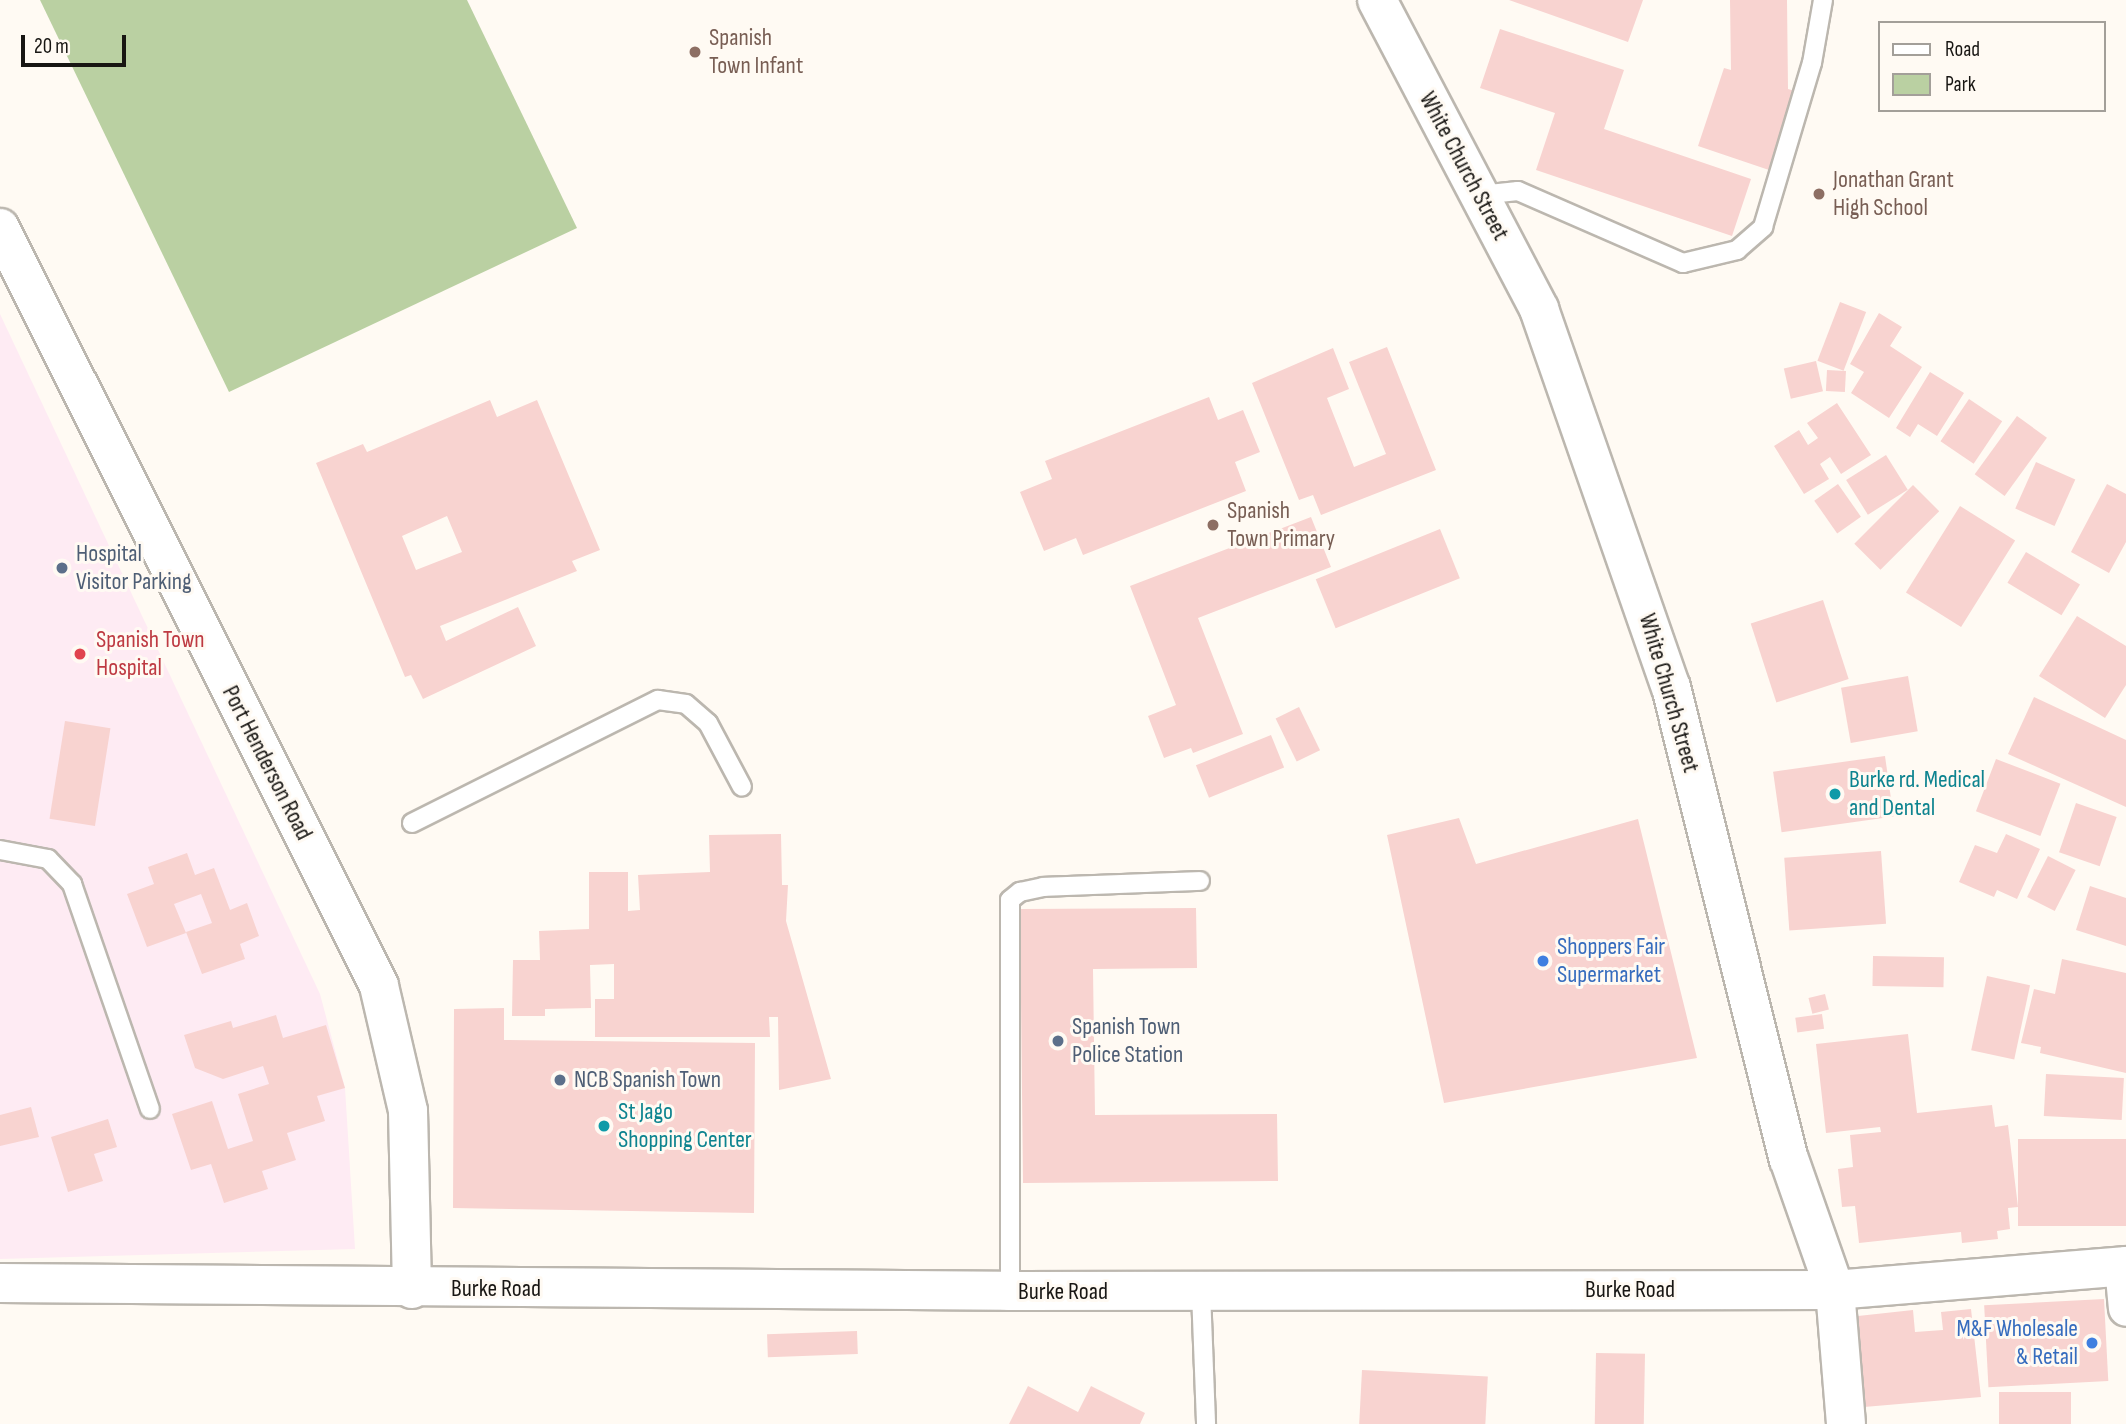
<!DOCTYPE html>
<style>
body{margin:0}
#map{position:relative;width:2126px;height:1424px;overflow:hidden;background:#fffaf3;font-family:"Sofia Sans Condensed",sans-serif}
div>[style]{position:absolute}
.medical>*{inset:0;background:#feebf3}
.green>*{inset:0;background:#bad0a2}
.building>*{inset:0;background:#f8d3d0;transform-origin:0 0}
.roads{filter:drop-shadow(2px 0 #bcb7af) drop-shadow(-2px 0 #bcb7af) drop-shadow(0 2px #bcb7af) drop-shadow(0 -2px #bcb7af)}
.service>*{height:18px;margin:-9px;padding:0 9px;transform-origin:9px;border-radius:9px;background:#fff}
.minor>*{height:35px;margin:-17.5px;padding:0 17.5px;transform-origin:17.5px;border-radius:17.5px;background:#fff}
.tertiary>*{height:38px;margin:-19px;padding:0 19px;transform-origin:19px;border-radius:19px;background:#fff}
.secondary>*{height:38px;margin:-19px;padding:0 19px;transform-origin:19px;border-radius:19px;background:#fff}
.dots>*{width:19px;height:19px;translate:-50% -50%;box-sizing:border-box;border:4px solid #fffaf3;border-radius:50%}
span{translate:-50% -50%;white-space:nowrap;text-align:center;line-height:1.15;-webkit-text-stroke:6px #fffaf3;paint-order:stroke}
.education-label{font-size:24px;color:#785e54}
.left{translate:0 -50%;text-align:left}
.street-label{font-size:24px;color:#181613}
.service-label{font-size:24px;color:#4e5e75}
.health-label{font-size:24px;color:#be3a42}
.culture-label{font-size:24px;color:#0d838f}
.shop-label{font-size:24px;color:#366cbe}
.right{translate:-100% -50%;text-align:right}
.legend{position:absolute;left:1878px;top:21px;width:228px;height:91px;box-sizing:border-box;background:#fffaf3;border:2px solid #a39f99;margin:0;padding:9px 12px;list-style:none;font-size:21px;color:#181613}
.legend li{display:flex;align-items:center;gap:14px;height:35px}
.legend b{width:35px;border:2px solid #a39f99}
.scale{position:absolute;left:21px;top:35px;width:105px;height:32px;box-sizing:border-box;border:4px solid #181613;border-top:0;padding-left:9px;font-size:21px;line-height:24px;white-space:nowrap;color:#181613;-webkit-text-stroke:5px #fffaf3;paint-order:stroke}
</style>
<div id="map">
<div class="medical">
<i style="clip-path:polygon(0 314px,320px 994px,345px 1088px,355px 1249px,0 1259px)"></i>
</div>
<div class="green">
<i style="clip-path:polygon(40px 0,467px 0,577px 228px,229px 392px)"></i>
</div>
<div class="building">
<i style="clip-path:polygon(1509px 0,1643px 0,1628px 42px)"></i>
<i style="clip-path:polygon(1730px 0,1787px 0,1788px 89px,1795px 91px,1769px 170px,1698px 146px,1724px 68px,1731px 70px)"></i>
<i style="clip-path:polygon(1500px 29px,1624px 70px,1604px 129px,1751px 179px,1732px 236px,1536px 170px,1555px 113px,1480px 88px)"></i>
<i style="left:1840px;top:302px;width:28px;height:63px;rotate:21deg"></i>
<i style="clip-path:polygon(1879px 313px,1902px 327px,1890px 346px,1922px 367px,1889px 418px,1851px 393px,1864px 372px,1850px 364px)"></i>
<i style="clip-path:polygon(1387px 347px,1436px 470px,1321px 515px,1313px 495px,1299px 500px,1252px 383px,1333px 348px,1349px 389px,1327px 398px,1354px 467px,1386px 454px,1349px 362px)"></i>
<i style="left:1816px;top:361px;width:31px;height:33px;rotate:77deg"></i>
<i style="left:1827px;top:370px;width:19px;height:21px;rotate:3deg"></i>
<i style="clip-path:polygon(1930px 372px,1964px 393px,1937px 436px,1918px 424px,1910px 437px,1896px 428px)"></i>
<i style="clip-path:polygon(1209px 397px,1218px 420px,1243px 410px,1260px 452px,1235px 462px,1246px 491px,1083px 555px,1076px 538px,1044px 551px,1020px 492px,1052px 479px,1045px 461px)"></i>
<i style="left:1969px;top:399px;width:40px;height:51px;rotate:34deg"></i>
<i style="clip-path:polygon(evenodd,490px 400px,497px 417px,537px 400px,600px 550px,572px 561px,577px 571px,440px 626px,446px 641px,518px 607px,536px 646px,423px 699px,411px 675px,405px 677px,316px 463px,363px 444px,367px 452px,490px 400px,447px 516px,462px 552px,416px 570px,402px 536px,447px 516px)"></i>
<i style="clip-path:polygon(1837px 403px,1871px 455px,1841px 474px,1830px 457px,1820px 464px,1829px 479px,1804px 494px,1774px 446px,1799px 430px,1808px 445px,1818px 438px,1807px 423px)"></i>
<i style="left:2017px;top:416px;width:37px;height:72px;rotate:36deg"></i>
<i style="left:1886px;top:455px;width:41px;height:47px;rotate:58deg"></i>
<i style="left:2036px;top:462px;width:43px;height:51px;rotate:24deg"></i>
<i style="left:1838px;top:484px;width:40px;height:29px;rotate:55deg"></i>
<i style="clip-path:polygon(2107px 484px,2126px 494px,2126px 542px,2109px 573px,2071px 552px)"></i>
<i style="left:1913px;top:485px;width:37px;height:83px;rotate:45deg"></i>
<i style="left:1960px;top:506px;width:65px;height:102px;rotate:32deg"></i>
<i style="clip-path:polygon(1311px 517px,1331px 567px,1198px 618px,1243px 734px,1193px 753px,1191px 748px,1164px 758px,1148px 716px,1176px 705px,1130px 586px)"></i>
<i style="left:1440px;top:529px;width:53px;height:134px;rotate:68deg"></i>
<i style="left:2026px;top:552px;width:63px;height:36px;rotate:31deg"></i>
<i style="left:1823px;top:600px;width:83px;height:76px;rotate:72deg"></i>
<i style="clip-path:polygon(2077px 616px,2126px 646px,2126px 685px,2105px 718px,2039px 676px)"></i>
<i style="left:1908px;top:676px;width:56px;height:68px;rotate:80deg"></i>
<i style="clip-path:polygon(2034px 697px,2126px 740px,2126px 807px,2008px 754px)"></i>
<i style="left:1299px;top:707px;width:48px;height:26px;rotate:64deg"></i>
<i style="left:65px;top:721px;width:46px;height:99px;rotate:9deg"></i>
<i style="left:1271px;top:735px;width:35px;height:81px;rotate:68deg"></i>
<i style="left:1885px;top:756px;width:61px;height:113px;rotate:82deg"></i>
<i style="left:1996px;top:759px;width:69px;height:56px;rotate:21deg"></i>
<i style="left:2076px;top:803px;width:43px;height:52px;rotate:19deg"></i>
<i style="clip-path:polygon(1459px 818px,1476px 864px,1638px 819px,1697px 1058px,1444px 1103px,1387px 835px)"></i>
<i style="clip-path:polygon(781px 834px,782px 885px,788px 885px,786px 921px,831px 1079px,779px 1090px,778px 1017px,769px 1017px,770px 1037px,595px 1037px,595px 999px,614px 999px,614px 964px,590px 965px,591px 1008px,545px 1009px,545px 1016px,512px 1016px,513px 960px,540px 960px,539px 931px,589px 929px,589px 872px,628px 872px,628px 911px,640px 910px,638px 875px,710px 872px,709px 835px)"></i>
<i style="clip-path:polygon(2006px 834px,2040px 849px,2017px 899px,1997px 890px,1994px 897px,1959px 882px,1975px 845px,1997px 853px)"></i>
<i style="left:1881px;top:851px;width:73px;height:97px;rotate:86deg"></i>
<i style="clip-path:polygon(187px 853px,195px 875px,214px 868px,230px 910px,247px 903px,259px 936px,240px 944px,245px 959px,202px 974px,186px 932px,212px 923px,201px 894px,174px 904px,186px 933px,147px 947px,127px 894px,154px 884px,148px 867px)"></i>
<i style="left:2048px;top:856px;width:31px;height:46px;rotate:27deg"></i>
<i style="clip-path:polygon(2090px 886px,2126px 898px,2126px 946px,2076px 930px)"></i>
<i style="clip-path:polygon(1196px 908px,1197px 968px,1093px 969px,1095px 1115px,1277px 1114px,1278px 1181px,1023px 1183px,1020px 909px)"></i>
<i style="left:1873px;top:956px;width:71px;height:30px;rotate:1deg"></i>
<i style="clip-path:polygon(2062px 959px,2126px 973px,2126px 1073px,2040px 1053px,2041px 1047px,2021px 1043px,2034px 989px,2055px 994px)"></i>
<i style="left:1987px;top:976px;width:44px;height:76px;rotate:12deg"></i>
<i style="left:1825px;top:994px;width:16px;height:17px;rotate:76deg"></i>
<i style="clip-path:polygon(504px 1008px,504px 1040px,755px 1043px,754px 1213px,453px 1208px,454px 1009px)"></i>
<i style="left:1822px;top:1014px;width:15px;height:27px;rotate:82deg"></i>
<i style="clip-path:polygon(276px 1015px,283px 1038px,326px 1025px,345px 1088px,317px 1096px,325px 1121px,287px 1133px,296px 1160px,262px 1171px,268px 1189px,224px 1203px,211px 1164px,191px 1170px,172px 1114px,212px 1101px,228px 1149px,253px 1141px,238px 1094px,269px 1084px,263px 1066px,223px 1079px,195px 1068px,184px 1035px,231px 1021px,233px 1028px)"></i>
<i style="clip-path:polygon(1908px 1034px,1917px 1113px,1992px 1105px,1995px 1127px,2008px 1125px,2018px 1207px,2008px 1208px,2010px 1229px,1997px 1231px,1998px 1239px,1962px 1243px,1961px 1232px,1859px 1243px,1855px 1206px,1842px 1207px,1838px 1169px,1853px 1167px,1850px 1135px,1881px 1132px,1880px 1127px,1826px 1133px,1816px 1044px)"></i>
<i style="left:2046px;top:1074px;width:78px;height:42px;rotate:3deg"></i>
<i style="clip-path:polygon(31px 1107px,39px 1137px,0 1146px,0 1115px)"></i>
<i style="clip-path:polygon(108px 1119px,117px 1147px,94px 1154px,103px 1181px,68px 1192px,51px 1137px)"></i>
<i style="left:2126px;top:1139px;width:87px;height:108px;rotate:90deg"></i>
<i style="left:2104px;top:1299px;width:82px;height:120px;rotate:87deg"></i>
<i style="clip-path:polygon(1971px 1309px,1981px 1397px,1864px 1407px,1858px 1316px,1913px 1310px,1915px 1332px,1943px 1330px,1941px 1312px)"></i>
<i style="left:857px;top:1331px;width:23px;height:90px;rotate:88deg"></i>
<i style="left:1596px;top:1353px;width:49px;height:71px;rotate:1deg"></i>
<i style="left:1362px;top:1370px;width:126px;height:54px;rotate:3deg"></i>
<i style="clip-path:polygon(1028px 1386px,1078px 1412px,1091px 1386px,1145px 1413px,1140px 1424px,1009px 1424px)"></i>
<i style="left:2071px;top:1392px;width:32px;height:72px;rotate:90deg"></i>
</div>
<div class="roads">
<div class="service">
<i style="left:1480px;top:195px;width:38px;rotate:-6deg"></i>
<i style="left:1518px;top:191px;width:180px;rotate:23.6deg"></i>
<i style="left:1683px;top:263px;width:56px;rotate:-13.5deg"></i>
<i style="left:1737px;top:250px;width:35px;rotate:-41deg"></i>
<i style="left:1763px;top:227px;width:171px;rotate:-73.4deg"></i>
<i style="left:1812px;top:63px;width:64px;rotate:-80.1deg"></i>
<i style="left:412px;top:823px;width:275px;rotate:-26.6deg"></i>
<i style="left:658px;top:700px;width:28px;rotate:8deg"></i>
<i style="left:686px;top:704px;width:29px;rotate:41deg"></i>
<i style="left:708px;top:723px;width:72px;rotate:62deg"></i>
<i style="left:0;top:850px;width:49px;rotate:10.6deg"></i>
<i style="left:48px;top:859px;width:35px;rotate:46deg"></i>
<i style="left:72px;top:884px;width:238px;rotate:70.9deg"></i>
<i style="left:1010px;top:1291px;width:391px;rotate:-90deg"></i>
<i style="left:1010px;top:900px;width:13px;rotate:-39deg"></i>
<i style="left:1020px;top:892px;width:24px;rotate:-12deg"></i>
<i style="left:1043px;top:887px;width:157px;rotate:-2.2deg"></i>
<i style="left:1201px;top:1292px;width:132px;rotate:87.8deg"></i>
</div>
<div class="minor">
<i style="left:2126px;top:1264px;width:4px;rotate:153deg"></i>
<i style="left:2122px;top:1266px;width:42px;rotate:84.6deg"></i>
</div>
<div class="tertiary">
<i style="left:1377px;top:0;width:349px;rotate:62.3deg"></i>
<i style="left:1539px;top:309px;width:400px;rotate:70.8deg"></i>
<i style="left:1671px;top:687px;width:487px;rotate:76deg"></i>
<i style="left:1789px;top:1159px;width:139px;rotate:70.7deg"></i>
<i style="left:1835px;top:1290px;width:134px;rotate:85.3deg"></i>
<i style="left:0;top:228px;width:847px;rotate:63.43deg"></i>
<i style="left:379px;top:986px;width:128px;rotate:76.9deg"></i>
<i style="left:408px;top:1111px;width:178px;rotate:88.7deg"></i>
</div>
<div class="secondary">
<i style="left:0;top:1283px;width:1010px;rotate:0.45deg"></i>
<i style="left:1010px;top:1291px;width:825px;rotate:-0.07deg"></i>
<i style="left:1835px;top:1290px;width:292px;rotate:-4.7deg"></i>
</div>
</div>
<div class="dots">
<i style="left:695px;top:52px;background:#8d6e63"></i>
<i style="left:1819px;top:194px;background:#8d6e63"></i>
<i style="left:1213px;top:525px;background:#8d6e63"></i>
<i style="left:62px;top:568px;background:#5c6f8a"></i>
<i style="left:80px;top:654px;background:#e0444e"></i>
<i style="left:1835px;top:794px;background:#0f9aa8"></i>
<i style="left:1543px;top:961px;background:#3f7fe0"></i>
<i style="left:1058px;top:1041px;background:#5c6f8a"></i>
<i style="left:560px;top:1080px;background:#5c6f8a"></i>
<i style="left:604px;top:1126px;background:#0f9aa8"></i>
<i style="left:2092px;top:1343px;background:#3f7fe0"></i>
</div>
<div class="education-label">
<span class="left" style="left:709px;top:52px">Spanish<br>Town Infant</span>
<span class="left" style="left:1833px;top:194px">Jonathan Grant<br>High School</span>
<span class="left" style="left:1227px;top:525px">Spanish<br>Town Primary</span>
</div>
<div class="street-label">
<span style="left:1464px;top:166px;rotate:62deg">White Church Street</span>
<span style="left:1669px;top:693px;rotate:74deg">White Church Street</span>
<span style="left:267px;top:763px;rotate:63deg">Port Henderson Road</span>
<span style="left:496px;top:1289px">Burke Road</span>
<span style="left:1630px;top:1290px">Burke Road</span>
<span style="left:1063px;top:1292px">Burke Road</span>
</div>
<div class="service-label">
<span class="left" style="left:76px;top:568px">Hospital<br>Visitor Parking</span>
<span class="left" style="left:1072px;top:1041px">Spanish Town<br>Police Station</span>
<span class="left" style="left:574px;top:1080px">NCB Spanish Town</span>
</div>
<div class="health-label">
<span class="left" style="left:96px;top:654px">Spanish Town<br>Hospital</span>
</div>
<div class="culture-label">
<span class="left" style="left:1849px;top:794px">Burke rd. Medical<br>and Dental</span>
<span class="left" style="left:618px;top:1126px">St Jago<br>Shopping Center</span>
</div>
<div class="shop-label">
<span class="left" style="left:1557px;top:961px">Shoppers Fair<br>Supermarket</span>
<span class="right" style="left:2078px;top:1343px">M&amp;F Wholesale<br>&amp; Retail</span>
</div>
<ul class="legend">
<li><b style="height:9px;background:#fff"></b>Road</li>
<li><b style="height:19px;background:#bad0a2"></b>Park</li>
</ul>
<div class="scale">20 m</div>
</div>
